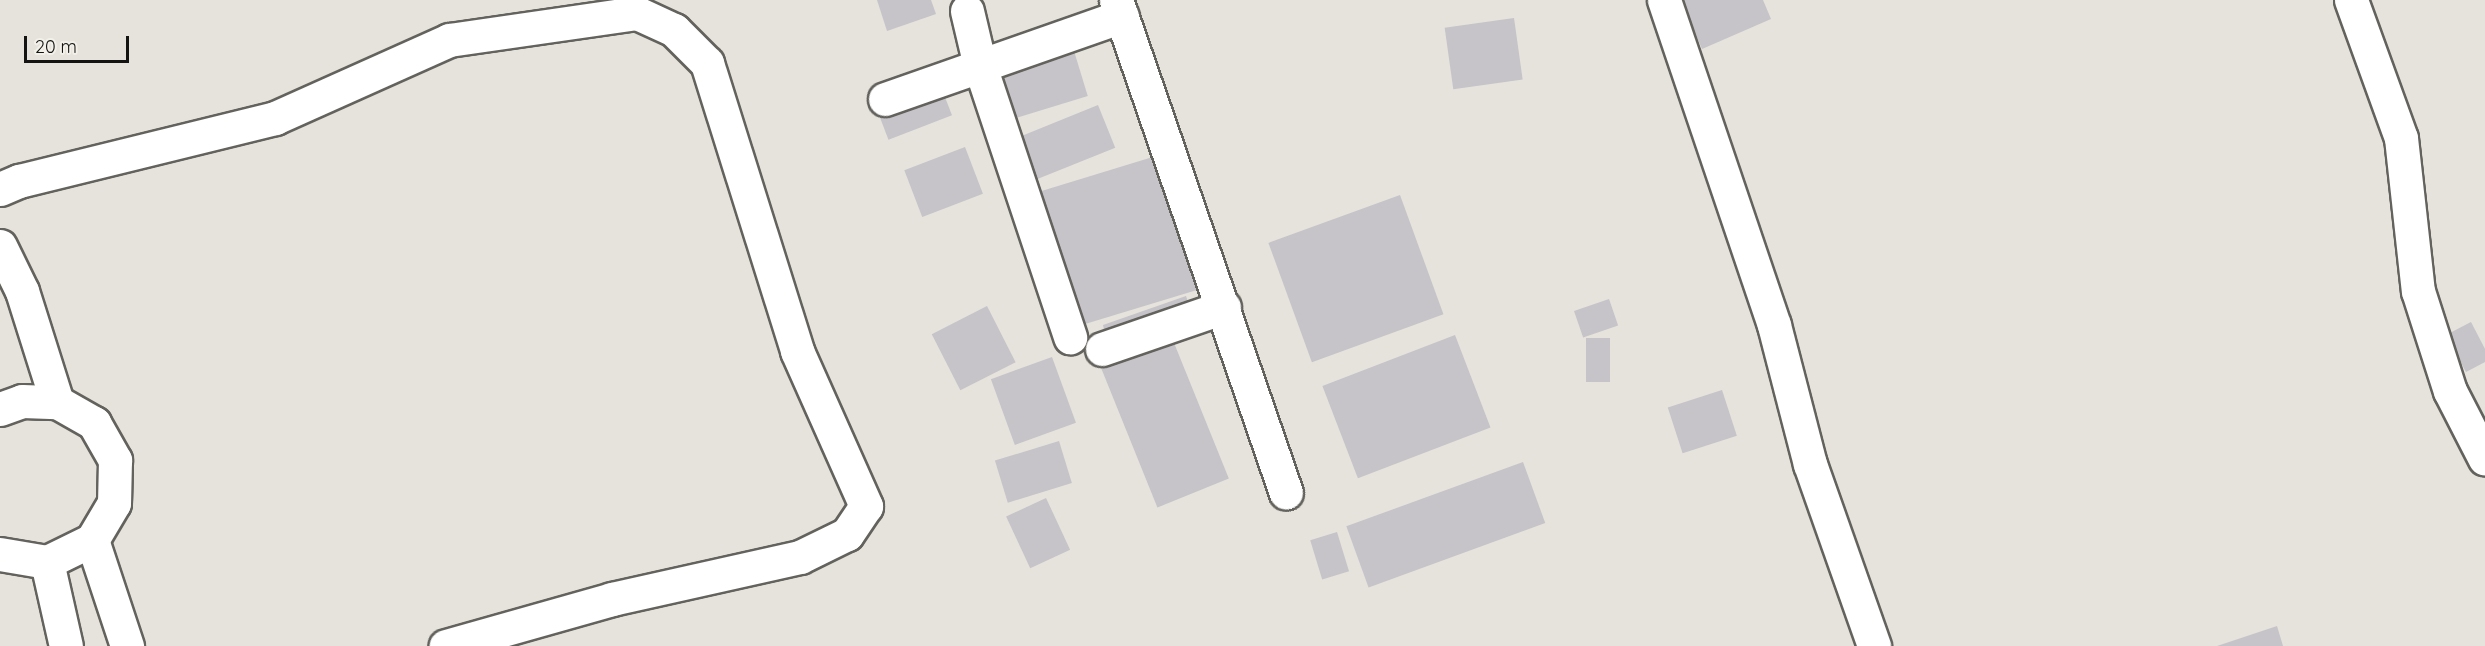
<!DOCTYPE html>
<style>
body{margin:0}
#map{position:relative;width:2485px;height:646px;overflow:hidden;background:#e5e3dc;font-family:Quicksand,sans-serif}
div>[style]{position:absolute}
.building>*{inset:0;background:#c6c3c9;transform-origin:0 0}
.roads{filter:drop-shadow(2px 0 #64625d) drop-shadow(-2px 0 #64625d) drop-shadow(0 2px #64625d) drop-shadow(0 -2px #64625d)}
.minor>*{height:33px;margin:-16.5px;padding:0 16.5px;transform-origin:16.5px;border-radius:16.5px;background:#fff}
span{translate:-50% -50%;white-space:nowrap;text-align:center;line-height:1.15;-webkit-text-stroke:6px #f2f0e9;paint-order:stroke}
.scale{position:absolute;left:24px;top:36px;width:105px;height:27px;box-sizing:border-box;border:3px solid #141412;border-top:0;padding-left:8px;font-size:18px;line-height:21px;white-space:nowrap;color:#141412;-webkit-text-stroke:4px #f2f0e9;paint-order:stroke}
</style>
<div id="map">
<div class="building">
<i style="clip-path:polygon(877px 0,931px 0,936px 14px,887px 31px)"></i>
<i style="clip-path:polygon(1681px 0,1763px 0,1771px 19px,1702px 49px)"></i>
<i style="left:1514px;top:18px;width:62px;height:70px;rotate:82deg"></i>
<i style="left:1074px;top:51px;width:47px;height:80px;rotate:73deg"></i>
<i style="left:943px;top:92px;width:25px;height:68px;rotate:69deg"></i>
<i style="left:1098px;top:105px;width:46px;height:94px;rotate:68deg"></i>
<i style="left:965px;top:147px;width:50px;height:65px;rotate:69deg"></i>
<i style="left:1156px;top:156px;width:140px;height:123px;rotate:73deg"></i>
<i style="left:1400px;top:195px;width:127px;height:140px;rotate:70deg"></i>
<i style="clip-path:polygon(1186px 296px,1191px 311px,1106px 338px,1103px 325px)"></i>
<i style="left:1609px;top:299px;width:28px;height:37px;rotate:71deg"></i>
<i style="left:987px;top:306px;width:63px;height:62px;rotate:63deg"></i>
<i style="clip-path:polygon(2471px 322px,2485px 349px,2485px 362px,2466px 372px,2446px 335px)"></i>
<i style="left:1170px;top:333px;width:157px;height:77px;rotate:68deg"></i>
<i style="left:1455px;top:335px;width:99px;height:142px;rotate:69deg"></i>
<i style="left:1586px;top:338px;width:24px;height:44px"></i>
<i style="left:1052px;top:357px;width:70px;height:65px;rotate:70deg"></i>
<i style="left:1722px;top:390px;width:48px;height:57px;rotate:72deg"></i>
<i style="left:1059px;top:441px;width:44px;height:67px;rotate:73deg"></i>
<i style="left:1523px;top:462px;width:65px;height:188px;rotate:70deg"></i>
<i style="left:1046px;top:498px;width:57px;height:44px;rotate:65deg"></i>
<i style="left:1337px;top:532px;width:41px;height:28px;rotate:73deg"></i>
<i style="clip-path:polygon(2277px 626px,2283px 646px,2217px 646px)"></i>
</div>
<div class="roads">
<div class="minor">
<i style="left:1116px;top:0;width:521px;rotate:70.97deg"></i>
<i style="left:1664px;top:0;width:343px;rotate:71.3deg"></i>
<i style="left:1774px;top:325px;width:144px;rotate:75.5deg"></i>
<i style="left:1810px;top:464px;width:193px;rotate:70.6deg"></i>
<i style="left:2351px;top:0;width:147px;rotate:70.1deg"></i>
<i style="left:2401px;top:138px;width:154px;rotate:83.7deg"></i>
<i style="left:2418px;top:291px;width:105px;rotate:72.3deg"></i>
<i style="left:2450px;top:391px;width:76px;rotate:62.8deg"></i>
<i style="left:967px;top:11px;width:57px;rotate:76.7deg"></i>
<i style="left:980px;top:66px;width:286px;rotate:71.6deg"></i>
<i style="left:885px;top:99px;width:251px;rotate:-19.3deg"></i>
<i style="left:0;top:189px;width:21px;rotate:-23deg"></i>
<i style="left:19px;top:181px;width:264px;rotate:-13.8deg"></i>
<i style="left:275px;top:118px;width:191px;rotate:-24.1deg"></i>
<i style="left:449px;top:40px;width:190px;rotate:-8.2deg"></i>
<i style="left:637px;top:13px;width:41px;rotate:24.7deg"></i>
<i style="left:674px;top:30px;width:47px;rotate:45deg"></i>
<i style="left:707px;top:63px;width:302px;rotate:72.6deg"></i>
<i style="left:797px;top:351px;width:170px;rotate:66deg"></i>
<i style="left:866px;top:506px;width:34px;rotate:124deg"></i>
<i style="left:847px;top:534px;width:52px;rotate:153.9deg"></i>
<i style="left:800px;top:557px;width:193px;rotate:167.4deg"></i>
<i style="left:612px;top:599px;width:173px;rotate:164.2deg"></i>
<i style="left:0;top:246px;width:50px;rotate:63.9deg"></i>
<i style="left:22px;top:291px;width:116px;rotate:72.5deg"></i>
<i style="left:1102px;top:349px;width:129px;rotate:-19deg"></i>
<i style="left:0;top:409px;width:23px;rotate:-20deg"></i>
<i style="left:22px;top:401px;width:35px;rotate:2deg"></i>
<i style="left:57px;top:402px;width:43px;rotate:29.6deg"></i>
<i style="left:94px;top:423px;width:43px;rotate:60.4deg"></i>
<i style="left:115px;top:460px;width:43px;rotate:91.3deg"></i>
<i style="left:114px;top:503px;width:43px;rotate:120.7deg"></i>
<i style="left:92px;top:540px;width:50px;rotate:153.9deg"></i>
<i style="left:47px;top:562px;width:48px;rotate:-170.3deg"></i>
<i style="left:92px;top:540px;width:112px;rotate:71.7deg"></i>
<i style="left:47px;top:562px;width:86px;rotate:77.3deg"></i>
</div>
</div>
<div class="scale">20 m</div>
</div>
